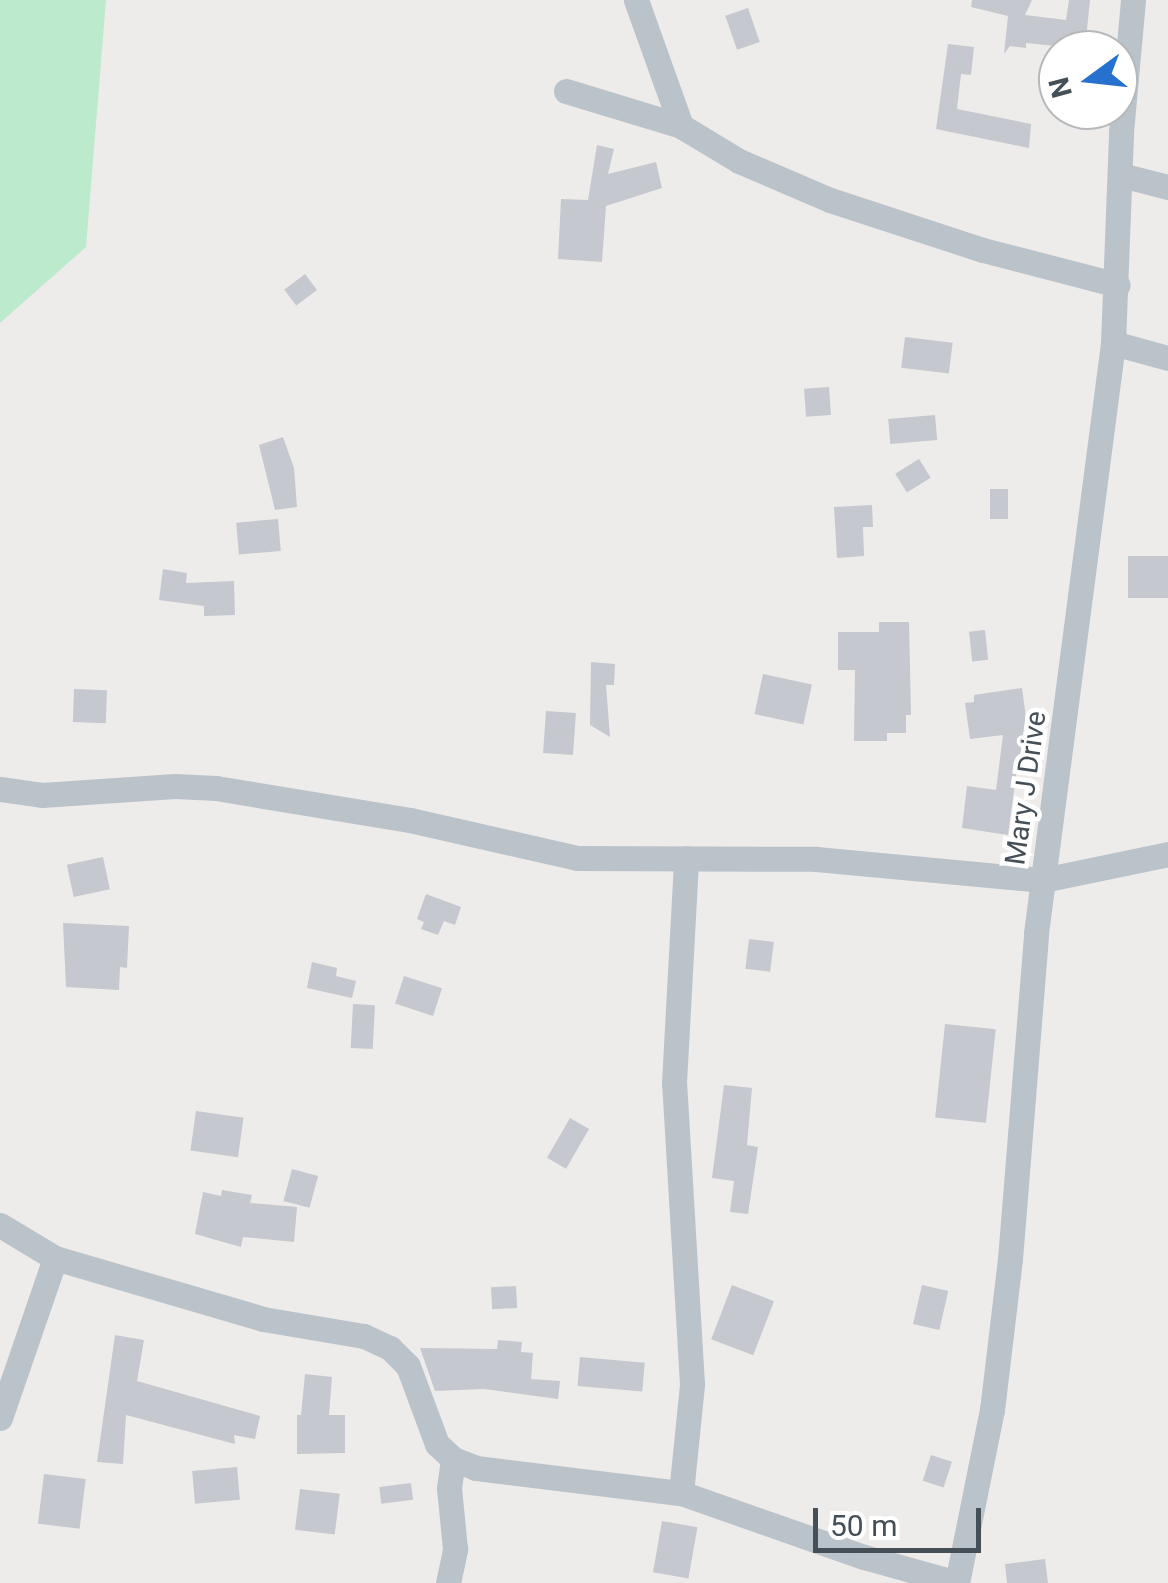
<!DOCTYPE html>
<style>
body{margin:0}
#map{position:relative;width:1168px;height:1583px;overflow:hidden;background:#eeebeb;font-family:Roboto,sans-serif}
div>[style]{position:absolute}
.green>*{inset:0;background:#bceacd}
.building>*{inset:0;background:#c5c8ce;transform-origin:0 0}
.minor>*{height:25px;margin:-12.5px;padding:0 12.5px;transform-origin:12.5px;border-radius:12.5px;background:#bac3ca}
span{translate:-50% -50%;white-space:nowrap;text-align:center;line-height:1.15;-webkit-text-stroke:9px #fff;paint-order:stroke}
.street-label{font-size:28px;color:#454f57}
.north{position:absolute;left:1038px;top:30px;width:100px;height:100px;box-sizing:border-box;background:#fff;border:2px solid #b5b9bc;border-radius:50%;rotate:255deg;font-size:28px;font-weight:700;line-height:40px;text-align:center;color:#454f57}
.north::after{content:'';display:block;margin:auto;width:35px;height:45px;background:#2671cd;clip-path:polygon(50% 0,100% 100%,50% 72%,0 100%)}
.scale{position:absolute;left:813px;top:1508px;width:168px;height:45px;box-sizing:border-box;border:5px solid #454f57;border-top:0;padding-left:12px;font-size:30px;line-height:35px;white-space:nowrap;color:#454f57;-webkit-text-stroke:8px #fff;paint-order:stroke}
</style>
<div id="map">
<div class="green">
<i style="clip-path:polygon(0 0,106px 0,86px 247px,0 323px)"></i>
</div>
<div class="building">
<i style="clip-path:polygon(972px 0,1032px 0,1025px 15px,1066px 20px,1069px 0,1090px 0,1085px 49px,1026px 43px,1026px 48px,1010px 46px,1004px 54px,1008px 16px,971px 7px)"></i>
<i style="left:748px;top:8px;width:36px;height:24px;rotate:71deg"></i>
<i style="clip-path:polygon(948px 44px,974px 47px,971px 75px,961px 74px,957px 109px,1031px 124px,1029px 148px,936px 129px)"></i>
<i style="clip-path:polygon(597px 145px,614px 149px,608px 174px,656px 162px,662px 188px,606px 206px,602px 262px,558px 259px,561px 199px,588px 200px)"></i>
<i style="left:305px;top:274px;width:20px;height:26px;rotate:53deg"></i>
<i style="left:905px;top:337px;width:48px;height:31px;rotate:7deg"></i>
<i style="left:829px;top:387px;width:28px;height:25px;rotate:86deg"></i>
<i style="left:935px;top:415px;width:25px;height:47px;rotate:85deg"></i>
<i style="clip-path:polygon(283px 437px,294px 468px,297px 507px,275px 510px,259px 445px)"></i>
<i style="left:919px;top:459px;width:22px;height:28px;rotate:58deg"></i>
<i style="left:990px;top:489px;width:18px;height:30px"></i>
<i style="clip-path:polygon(872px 505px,873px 527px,863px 527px,864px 556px,837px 558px,834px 507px)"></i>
<i style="left:278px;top:519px;width:32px;height:42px;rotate:85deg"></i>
<i style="left:1168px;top:556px;width:42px;height:40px;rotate:90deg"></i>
<i style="clip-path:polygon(163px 569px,187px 573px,186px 583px,234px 581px,235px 615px,204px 616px,204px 606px,159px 600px)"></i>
<i style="clip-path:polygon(879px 622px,909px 622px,911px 715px,906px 715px,906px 733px,887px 733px,887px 741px,854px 741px,855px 670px,838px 670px,838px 632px,879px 632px)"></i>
<i style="left:985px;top:630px;width:30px;height:16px;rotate:84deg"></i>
<i style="clip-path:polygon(591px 662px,615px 664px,614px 685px,606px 685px,610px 737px,590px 725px)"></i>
<i style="left:763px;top:674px;width:50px;height:41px;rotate:12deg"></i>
<i style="clip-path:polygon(1022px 688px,1032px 763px,1018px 761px,1008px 835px,962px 828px,967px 786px,996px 790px,1003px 735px,970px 739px,965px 703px,974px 702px,974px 695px)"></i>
<i style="left:74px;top:689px;width:33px;height:33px;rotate:2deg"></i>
<i style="left:546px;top:711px;width:30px;height:42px;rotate:4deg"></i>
<i style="left:103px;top:857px;width:33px;height:37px;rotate:78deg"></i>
<i style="clip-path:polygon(426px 894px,461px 907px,455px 925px,444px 921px,438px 935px,421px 929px,424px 922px,417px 919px)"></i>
<i style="clip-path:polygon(63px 923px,129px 926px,127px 968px,120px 967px,119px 990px,66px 987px)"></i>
<i style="left:749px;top:939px;width:25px;height:30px;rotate:7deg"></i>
<i style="clip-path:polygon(312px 962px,337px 968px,336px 976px,356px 981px,352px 998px,307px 988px)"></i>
<i style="left:404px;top:976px;width:40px;height:29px;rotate:18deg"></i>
<i style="left:353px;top:1004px;width:22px;height:44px;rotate:3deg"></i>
<i style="left:945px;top:1024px;width:51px;height:94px;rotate:6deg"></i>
<i style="clip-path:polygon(724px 1085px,752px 1088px,747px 1145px,758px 1147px,748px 1214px,730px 1212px,734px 1181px,712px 1178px)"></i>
<i style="left:196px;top:1111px;width:48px;height:40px;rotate:8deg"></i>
<i style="left:570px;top:1118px;width:22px;height:46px;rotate:30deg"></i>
<i style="left:292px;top:1169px;width:27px;height:33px;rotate:15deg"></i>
<i style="clip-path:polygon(222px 1190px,252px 1195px,250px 1203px,297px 1207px,294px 1242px,243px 1237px,241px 1247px,195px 1234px,203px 1192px,221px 1196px)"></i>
<i style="left:732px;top:1285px;width:45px;height:58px;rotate:21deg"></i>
<i style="left:922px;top:1285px;width:27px;height:40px;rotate:13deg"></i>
<i style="left:516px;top:1286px;width:22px;height:25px;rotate:87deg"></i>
<i style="clip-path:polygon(115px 1335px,144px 1340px,137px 1381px,260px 1416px,255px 1439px,234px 1435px,235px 1444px,126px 1415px,123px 1464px,97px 1462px)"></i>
<i style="clip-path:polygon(498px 1340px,522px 1342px,521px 1352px,533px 1353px,531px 1379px,560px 1381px,558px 1399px,484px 1389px,435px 1391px,420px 1348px,497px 1349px)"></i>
<i style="left:580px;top:1357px;width:65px;height:29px;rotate:5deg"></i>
<i style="clip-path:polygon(305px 1374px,332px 1377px,329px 1415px,345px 1415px,345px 1453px,297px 1454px,297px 1415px,301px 1415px)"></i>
<i style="left:931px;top:1455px;width:22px;height:27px;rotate:18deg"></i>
<i style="left:237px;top:1467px;width:33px;height:45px;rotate:85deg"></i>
<i style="left:44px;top:1474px;width:42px;height:50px;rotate:7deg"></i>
<i style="left:411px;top:1483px;width:17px;height:32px;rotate:83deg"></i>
<i style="left:300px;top:1489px;width:40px;height:41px;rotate:7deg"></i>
<i style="left:662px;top:1521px;width:36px;height:52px;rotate:10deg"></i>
<i style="clip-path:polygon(1045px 1559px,1048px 1583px,1007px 1583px,1005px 1564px)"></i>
</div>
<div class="minor">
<i style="left:636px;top:0;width:134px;rotate:70.3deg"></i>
<i style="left:566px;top:91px;width:120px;rotate:16.9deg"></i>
<i style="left:681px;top:126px;width:68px;rotate:31.1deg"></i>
<i style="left:739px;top:161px;width:99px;rotate:23.2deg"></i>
<i style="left:830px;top:200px;width:161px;rotate:18.1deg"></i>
<i style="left:983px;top:250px;width:139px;rotate:14.5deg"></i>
<i style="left:1121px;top:175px;width:49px;rotate:14.3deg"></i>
<i style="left:1113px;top:343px;width:57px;rotate:15.3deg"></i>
<i style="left:0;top:789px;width:42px;rotate:8.1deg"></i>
<i style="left:42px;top:795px;width:133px;rotate:-3.9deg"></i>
<i style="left:175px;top:786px;width:41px;rotate:2.8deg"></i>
<i style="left:216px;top:788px;width:197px;rotate:9.4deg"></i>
<i style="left:410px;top:820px;width:171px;rotate:12.8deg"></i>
<i style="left:577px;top:858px;width:239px;rotate:0.2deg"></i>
<i style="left:816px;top:859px;width:228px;rotate:5.3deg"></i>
<i style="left:1043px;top:880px;width:128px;rotate:-11.7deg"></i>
<i style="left:0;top:1225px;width:64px;rotate:31deg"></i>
<i style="left:55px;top:1258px;width:217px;rotate:16.3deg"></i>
<i style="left:263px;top:1319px;width:102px;rotate:9.6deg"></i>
<i style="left:364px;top:1336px;width:29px;rotate:25deg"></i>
<i style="left:390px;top:1348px;width:25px;rotate:45deg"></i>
<i style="left:408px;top:1366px;width:83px;rotate:69.6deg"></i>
<i style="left:437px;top:1444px;width:22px;rotate:43deg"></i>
<i style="left:453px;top:1459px;width:25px;rotate:21deg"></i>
<i style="left:476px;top:1468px;width:207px;rotate:7deg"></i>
<i style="left:681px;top:1493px;width:194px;rotate:19.3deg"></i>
<i style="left:864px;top:1557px;width:97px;rotate:15.6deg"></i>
<i style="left:0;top:1418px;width:169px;rotate:-71deg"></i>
<i style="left:681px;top:1493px;width:110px;rotate:-84.2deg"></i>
<i style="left:692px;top:1384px;width:302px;rotate:-93.4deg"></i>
<i style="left:674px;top:1083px;width:225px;rotate:-86.9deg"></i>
<i style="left:448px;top:1583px;width:35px;rotate:-78deg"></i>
<i style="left:455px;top:1549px;width:61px;rotate:-95.6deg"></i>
<i style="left:449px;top:1488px;width:29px;rotate:-82deg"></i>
<i style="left:957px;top:1583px;width:177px;rotate:-78.6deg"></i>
<i style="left:992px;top:1410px;width:152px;rotate:-83.2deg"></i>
<i style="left:1010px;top:1259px;width:327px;rotate:-85.4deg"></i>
<i style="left:1036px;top:933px;width:595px;rotate:-82.56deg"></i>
<i style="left:1113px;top:343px;width:211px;rotate:-87.8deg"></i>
<i style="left:1121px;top:132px;width:133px;rotate:-84.8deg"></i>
</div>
<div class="street-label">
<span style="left:1026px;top:788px;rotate:-82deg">Mary J Drive</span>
</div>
<div class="north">N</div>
<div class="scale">50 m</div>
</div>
